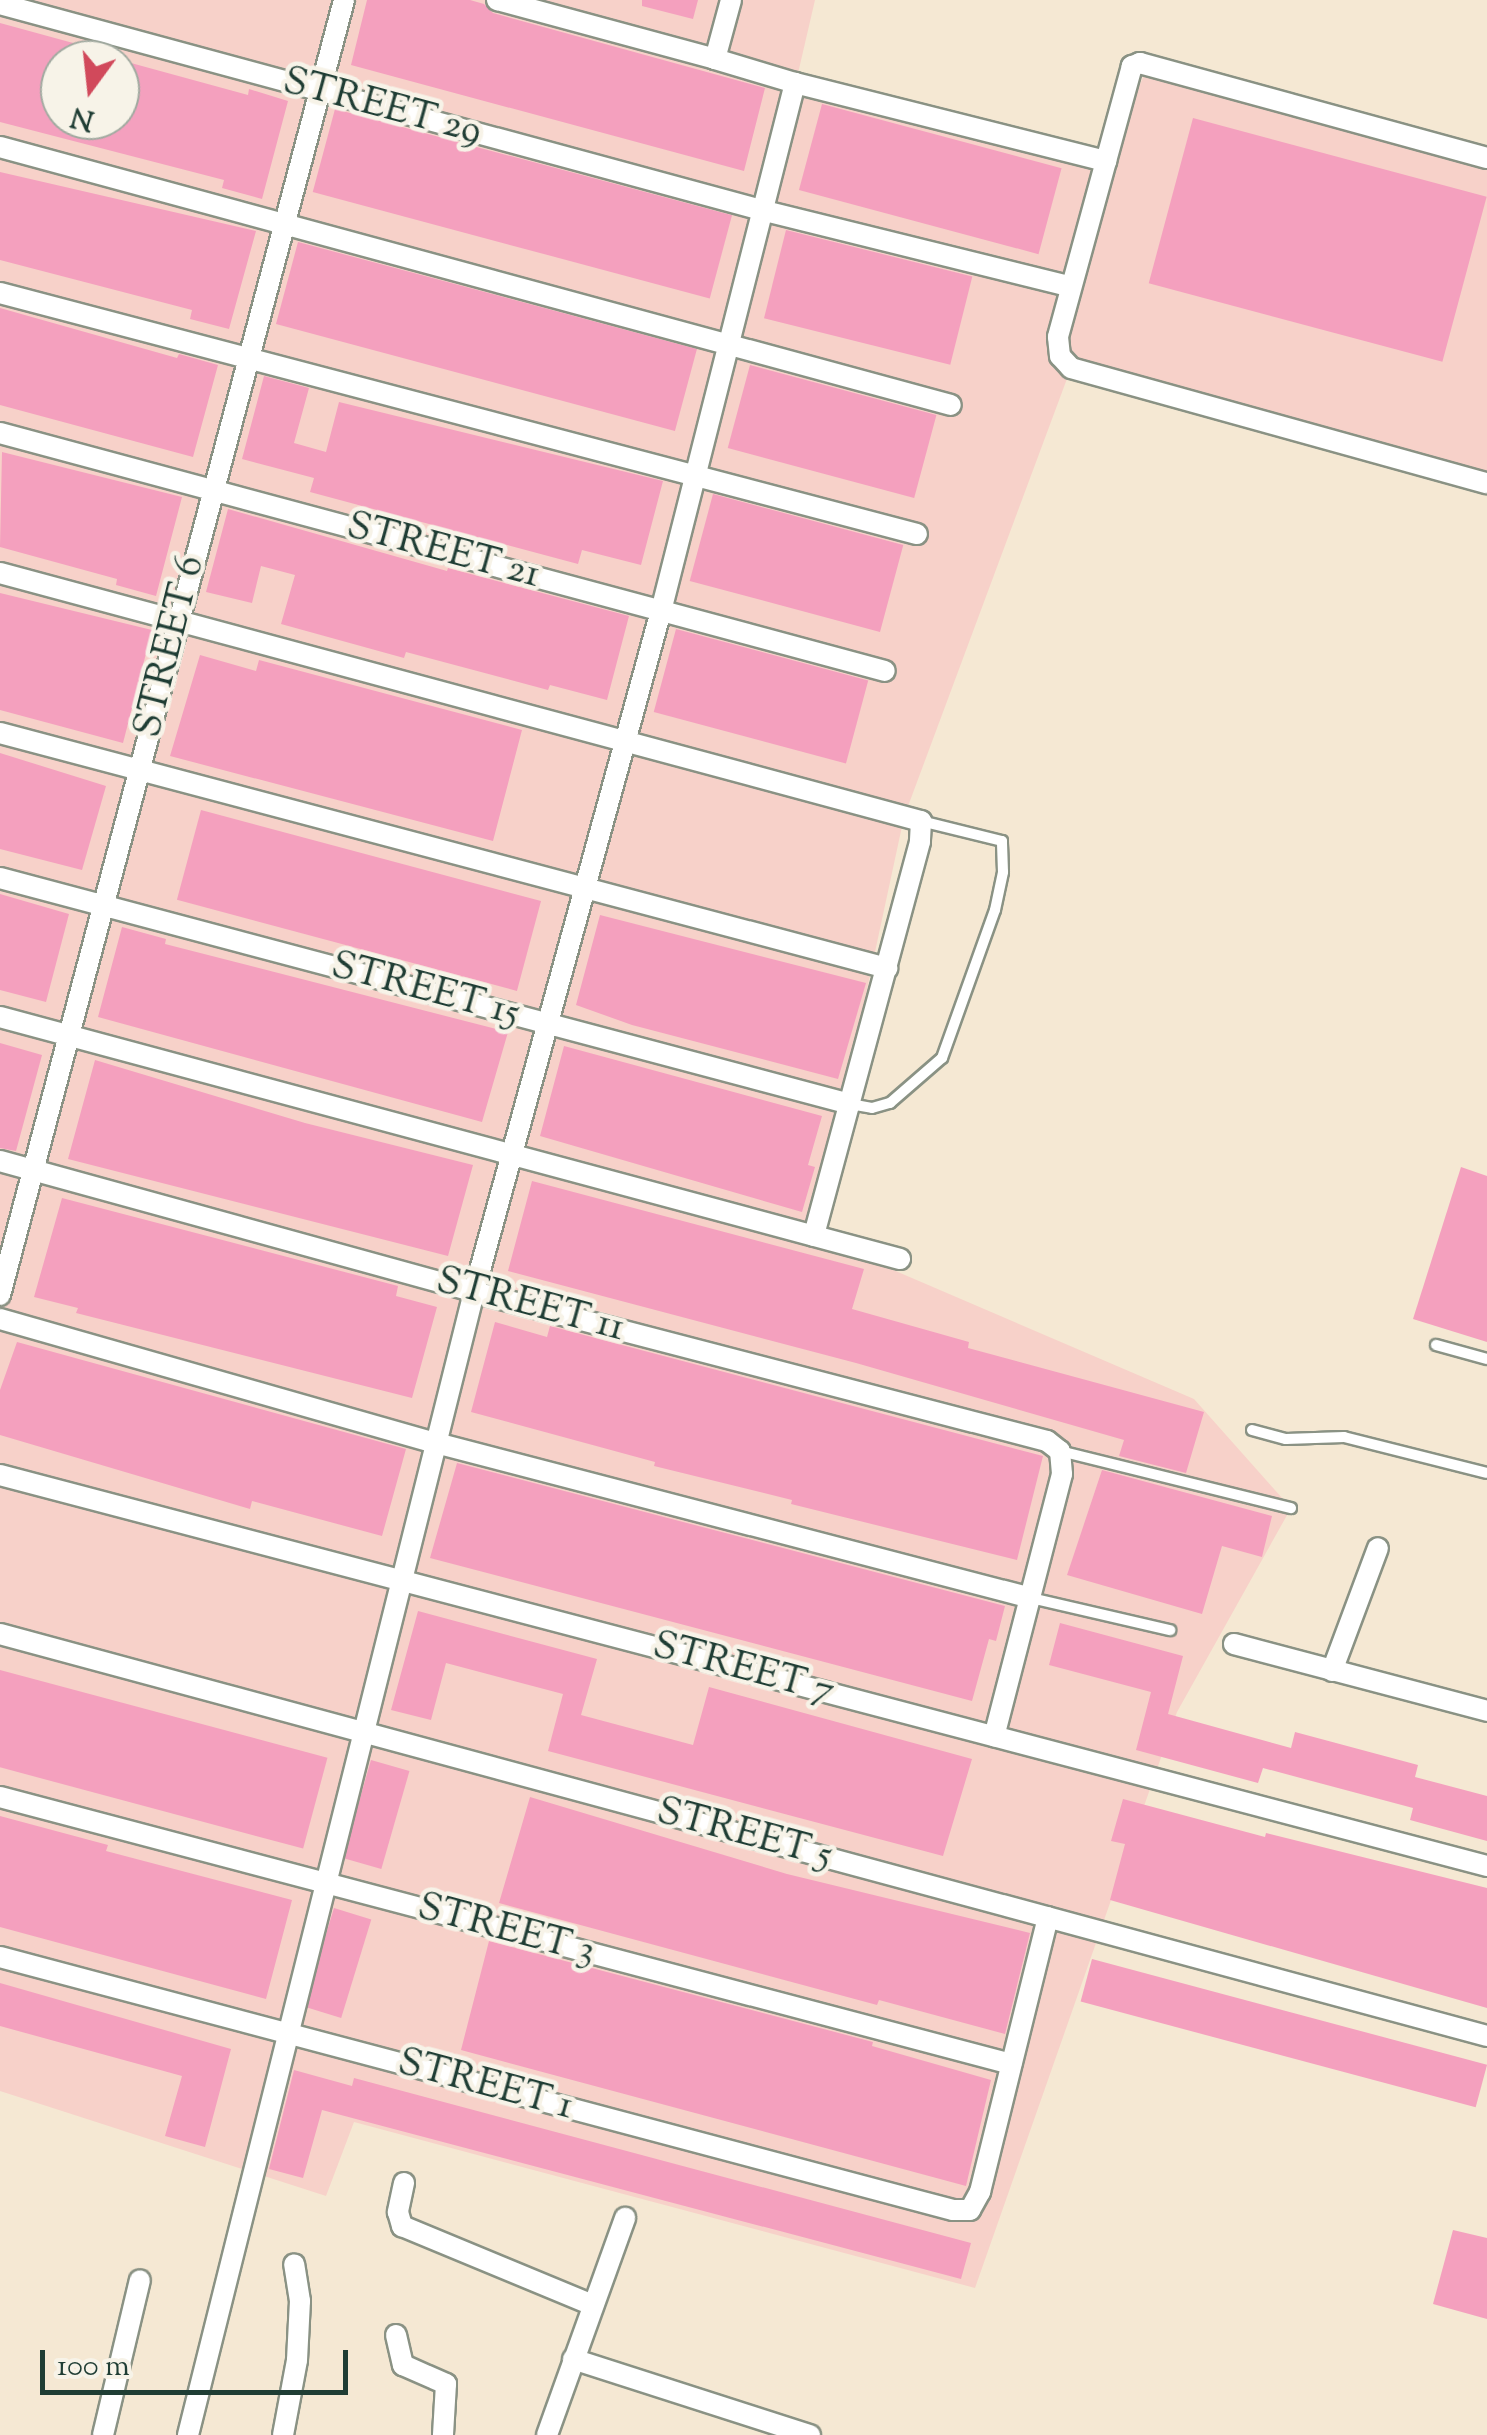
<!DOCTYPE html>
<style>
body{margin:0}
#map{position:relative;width:1487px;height:2435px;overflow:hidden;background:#f5e8d3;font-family:"Sorts Mill Goudy",serif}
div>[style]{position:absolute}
.built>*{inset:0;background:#f7d1c9}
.building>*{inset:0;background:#f4a0be;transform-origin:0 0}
.roads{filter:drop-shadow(2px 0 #8a9284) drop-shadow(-2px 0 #8a9284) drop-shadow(0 2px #8a9284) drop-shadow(0 -2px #8a9284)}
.service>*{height:10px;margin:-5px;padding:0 5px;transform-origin:5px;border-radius:5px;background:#fff}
.minor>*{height:20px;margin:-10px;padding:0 10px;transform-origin:10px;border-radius:10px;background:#fff}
span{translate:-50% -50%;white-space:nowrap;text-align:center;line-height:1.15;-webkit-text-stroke:9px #f7f3e8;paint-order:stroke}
.street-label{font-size:40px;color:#1f3d34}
.north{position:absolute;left:40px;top:40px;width:100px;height:100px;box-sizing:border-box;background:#f7f3e8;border:2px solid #a1aaa0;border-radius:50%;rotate:195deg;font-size:28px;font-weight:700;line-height:40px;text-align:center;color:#1f3d34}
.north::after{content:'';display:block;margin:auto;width:35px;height:45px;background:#d1495b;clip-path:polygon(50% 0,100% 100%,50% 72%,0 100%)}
.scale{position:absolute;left:40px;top:2350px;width:308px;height:45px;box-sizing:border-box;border:5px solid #1f3d34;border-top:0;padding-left:12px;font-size:30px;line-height:35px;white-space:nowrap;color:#1f3d34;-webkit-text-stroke:8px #f7f3e8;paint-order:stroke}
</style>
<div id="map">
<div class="built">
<i style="clip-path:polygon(evenodd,0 0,815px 0,796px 82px,1106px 161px,1149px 64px,1487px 164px,1487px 483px,1071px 368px,904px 817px,814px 1236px,1194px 1399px,1291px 1508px,1177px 1712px,975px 2288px,354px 2122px,326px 2196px,0 2091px,0 0,60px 60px,120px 60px,120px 120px,60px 120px,60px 60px)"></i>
</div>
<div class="building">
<i style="clip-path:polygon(367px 0,470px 0,484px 4px,493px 13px,765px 88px,744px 171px,351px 65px)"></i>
<i style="clip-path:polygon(642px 0,698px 0,693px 19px,642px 6px)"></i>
<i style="clip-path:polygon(0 23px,117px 55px,116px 60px,60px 60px,60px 120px,120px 120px,120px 60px,248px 95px,249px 89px,288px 101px,262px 199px,222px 188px,224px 180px,0 122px)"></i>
<i style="left:822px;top:104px;width:248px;height:89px;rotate:15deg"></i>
<i style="left:335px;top:109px;width:411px;height:86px;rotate:15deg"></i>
<i style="left:1193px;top:118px;width:304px;height:171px;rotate:15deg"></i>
<i style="clip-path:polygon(0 172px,256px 231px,229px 329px,190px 319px,192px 310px,0 260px)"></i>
<i style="left:786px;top:230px;width:192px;height:91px;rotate:14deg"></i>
<i style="left:298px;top:242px;width:413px;height:85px;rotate:15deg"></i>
<i style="clip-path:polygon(0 308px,177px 358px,179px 354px,218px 365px,193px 457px,0 405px)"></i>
<i style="left:750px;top:365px;width:193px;height:86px;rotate:15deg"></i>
<i style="clip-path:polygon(264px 376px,309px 388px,294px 443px,326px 452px,339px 402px,663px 481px,641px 565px,582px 550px,578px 564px,310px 492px,314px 478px,242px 459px)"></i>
<i style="clip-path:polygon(2px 452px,182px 497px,156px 596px,116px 585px,117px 579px,0 547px)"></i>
<i style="left:713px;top:494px;width:197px;height:90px;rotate:15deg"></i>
<i style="clip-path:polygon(228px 509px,447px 571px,448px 568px,629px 616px,607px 700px,550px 685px,548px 690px,406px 652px,404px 658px,281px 624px,295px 575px,261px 566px,252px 603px,206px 592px)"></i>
<i style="clip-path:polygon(0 593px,152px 630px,123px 743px,0 710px)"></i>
<i style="left:676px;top:629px;width:199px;height:86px;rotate:15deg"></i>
<i style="clip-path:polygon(200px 655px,256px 671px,259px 660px,522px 730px,493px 841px,170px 756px)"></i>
<i style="clip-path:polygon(0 753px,106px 786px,82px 870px,0 849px)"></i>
<i style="left:201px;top:810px;width:352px;height:93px;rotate:15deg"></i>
<i style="clip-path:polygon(0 894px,69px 914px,46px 1002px,0 990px)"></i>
<i style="clip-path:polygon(600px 915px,866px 983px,838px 1079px,632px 1025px,576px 1005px)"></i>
<i style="clip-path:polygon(122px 927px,166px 939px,165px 944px,508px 1032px,482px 1122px,98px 1017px)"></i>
<i style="clip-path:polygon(0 1043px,42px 1055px,16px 1151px,0 1148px)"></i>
<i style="clip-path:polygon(564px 1046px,822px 1116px,808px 1165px,815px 1167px,802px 1212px,540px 1136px)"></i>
<i style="clip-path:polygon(95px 1060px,305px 1123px,473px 1165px,448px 1256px,68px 1159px)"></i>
<i style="clip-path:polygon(1461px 1167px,1487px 1176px,1487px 1342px,1413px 1319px)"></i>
<i style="clip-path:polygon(532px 1181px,864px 1269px,852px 1309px,969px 1342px,968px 1348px,1204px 1412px,1186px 1473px,1119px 1456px,1124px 1440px,856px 1363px,508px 1271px)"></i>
<i style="clip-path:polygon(62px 1198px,398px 1286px,396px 1296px,437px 1307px,412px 1398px,76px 1313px,78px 1308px,34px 1297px)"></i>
<i style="clip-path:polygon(495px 1322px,547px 1337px,550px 1326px,1043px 1456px,1017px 1560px,791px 1504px,792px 1500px,654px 1466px,655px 1462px,471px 1412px)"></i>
<i style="clip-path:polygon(17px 1342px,406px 1449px,382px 1536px,252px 1501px,250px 1509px,0 1435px,0 1390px)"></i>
<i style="clip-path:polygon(457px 1463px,1005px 1606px,996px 1641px,989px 1639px,972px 1701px,430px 1558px)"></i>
<i style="clip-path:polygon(1102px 1470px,1272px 1516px,1262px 1557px,1222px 1546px,1202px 1614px,1067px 1575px)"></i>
<i style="clip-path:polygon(418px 1611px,597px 1659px,581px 1715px,693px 1745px,709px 1687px,972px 1759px,943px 1856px,548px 1751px,563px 1694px,446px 1663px,431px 1720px,391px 1710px)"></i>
<i style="clip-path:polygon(1060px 1623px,1183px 1656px,1168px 1714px,1291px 1748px,1295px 1732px,1418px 1765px,1415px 1777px,1487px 1796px,1487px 1841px,1410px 1820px,1413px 1808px,1263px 1768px,1258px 1783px,1136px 1750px,1151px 1692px,1049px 1665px)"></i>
<i style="left:0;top:1670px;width:339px;height:94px;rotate:15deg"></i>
<i style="left:371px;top:1760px;width:40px;height:102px;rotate:16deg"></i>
<i style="clip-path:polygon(530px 1797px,787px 1874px,1030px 1933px,1005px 2034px,879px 2000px,877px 2005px,499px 1903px)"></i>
<i style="clip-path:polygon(1123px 1799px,1265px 1837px,1266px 1833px,1487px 1888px,1487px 2008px,1110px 1900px,1125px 1844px,1111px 1841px)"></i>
<i style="clip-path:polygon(0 1816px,108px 1845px,106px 1851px,292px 1900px,266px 1999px,0 1927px)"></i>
<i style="left:334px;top:1908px;width:39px;height:103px;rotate:17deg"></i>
<i style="clip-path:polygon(489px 1941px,873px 2042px,872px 2046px,991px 2080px,966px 2186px,461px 2050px)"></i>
<i style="left:1092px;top:1959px;width:409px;height:44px;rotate:15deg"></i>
<i style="clip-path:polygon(0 1983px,231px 2049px,205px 2147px,165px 2136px,182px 2076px,0 2026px)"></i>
<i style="clip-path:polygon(294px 2070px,352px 2086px,354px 2078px,971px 2243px,961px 2279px,322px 2110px,303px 2178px,269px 2169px)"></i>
<i style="clip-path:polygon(1453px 2230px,1487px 2238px,1487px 2319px,1433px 2304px)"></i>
</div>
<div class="roads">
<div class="service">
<i style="left:850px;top:1104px;width:22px;rotate:10deg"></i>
<i style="left:872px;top:1108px;width:19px;rotate:-16deg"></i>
<i style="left:890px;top:1103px;width:69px;rotate:-40.9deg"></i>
<i style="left:942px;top:1058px;width:157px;rotate:-70.3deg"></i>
<i style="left:995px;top:910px;width:39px;rotate:-78deg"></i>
<i style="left:1003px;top:872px;width:31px;rotate:-92deg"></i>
<i style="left:1002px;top:841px;width:83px;rotate:-166.1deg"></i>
<i style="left:1436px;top:1345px;width:53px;rotate:15.4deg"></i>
<i style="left:1252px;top:1430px;width:35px;rotate:15deg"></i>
<i style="left:1286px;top:1439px;width:58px;rotate:-2deg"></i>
<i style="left:1344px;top:1437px;width:147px;rotate:14.1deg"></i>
<i style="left:1060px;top:1451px;width:238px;rotate:13.9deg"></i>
<i style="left:1031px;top:1598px;width:143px;rotate:13deg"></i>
</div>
<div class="minor">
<i style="left:497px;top:0;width:226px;rotate:15.1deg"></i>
<i style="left:0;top:4px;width:793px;rotate:15.14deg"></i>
<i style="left:765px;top:211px;width:315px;rotate:13.9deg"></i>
<i style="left:795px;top:83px;width:321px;rotate:14.1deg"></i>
<i style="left:0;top:147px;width:985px;rotate:15.18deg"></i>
<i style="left:1487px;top:158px;width:360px;rotate:-164.7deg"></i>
<i style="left:1140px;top:63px;width:9px;rotate:159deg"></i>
<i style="left:1132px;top:66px;width:281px;rotate:105.3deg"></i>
<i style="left:1058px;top:337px;width:19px;rotate:84deg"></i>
<i style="left:1060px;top:356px;width:16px;rotate:47deg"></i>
<i style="left:1071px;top:368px;width:432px;rotate:15.5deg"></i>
<i style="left:0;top:293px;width:948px;rotate:14.73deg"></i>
<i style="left:0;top:433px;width:916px;rotate:15.05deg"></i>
<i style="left:0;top:573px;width:954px;rotate:15.07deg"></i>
<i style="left:921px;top:821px;width:21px;rotate:93deg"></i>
<i style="left:920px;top:842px;width:408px;rotate:105.1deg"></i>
<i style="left:0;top:733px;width:918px;rotate:14.84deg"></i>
<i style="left:0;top:878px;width:880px;rotate:14.89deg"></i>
<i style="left:0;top:1017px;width:932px;rotate:15.05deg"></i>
<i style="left:0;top:1161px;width:492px;rotate:15.4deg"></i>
<i style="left:474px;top:1292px;width:592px;rotate:14.58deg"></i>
<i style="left:1047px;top:1441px;width:16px;rotate:38deg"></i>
<i style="left:1060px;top:1451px;width:23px;rotate:85deg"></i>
<i style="left:1062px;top:1474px;width:271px;rotate:104.5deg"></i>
<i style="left:0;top:1295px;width:1340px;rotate:-75.12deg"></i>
<i style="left:0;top:1319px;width:453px;rotate:15.9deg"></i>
<i style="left:436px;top:1443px;width:615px;rotate:14.6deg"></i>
<i style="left:0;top:1475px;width:1538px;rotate:14.73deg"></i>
<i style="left:0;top:1634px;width:1540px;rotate:15.13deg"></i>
<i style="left:1234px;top:1644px;width:262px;rotate:14.8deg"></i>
<i style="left:1332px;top:1671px;width:131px;rotate:-69.5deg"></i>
<i style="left:0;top:1797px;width:1046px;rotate:14.79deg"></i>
<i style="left:0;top:1957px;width:986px;rotate:14.87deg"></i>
<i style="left:953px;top:2210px;width:17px"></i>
<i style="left:970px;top:2210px;width:21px;rotate:-61deg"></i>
<i style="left:980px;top:2192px;width:283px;rotate:-76.1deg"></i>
<i style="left:404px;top:2183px;width:30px;rotate:102deg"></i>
<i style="left:398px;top:2212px;width:15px;rotate:74deg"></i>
<i style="left:402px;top:2226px;width:207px;rotate:22.5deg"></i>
<i style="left:396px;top:2335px;width:31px;rotate:77deg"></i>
<i style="left:403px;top:2365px;width:47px;rotate:23.8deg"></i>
<i style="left:446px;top:2384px;width:51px;rotate:93.4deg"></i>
<i style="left:573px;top:2359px;width:249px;rotate:17.8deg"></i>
<i style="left:103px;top:2435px;width:159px;rotate:-76.6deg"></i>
<i style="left:188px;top:2435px;width:1178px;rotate:-75.95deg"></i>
<i style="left:474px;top:1292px;width:706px;rotate:-74.65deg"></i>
<i style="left:661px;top:611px;width:545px;rotate:-75.76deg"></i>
<i style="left:795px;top:83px;width:84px;rotate:-163.3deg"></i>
<i style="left:715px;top:59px;width:61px;rotate:-74.8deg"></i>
<i style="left:283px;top:2435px;width:76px;rotate:-79.4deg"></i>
<i style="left:297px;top:2360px;width:59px;rotate:-87.1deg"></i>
<i style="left:300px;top:2301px;width:37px;rotate:-99deg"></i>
<i style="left:547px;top:2435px;width:231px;rotate:-70.2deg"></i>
</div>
</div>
<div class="street-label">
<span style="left:382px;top:108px;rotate:15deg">STREET 29</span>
<span style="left:443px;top:552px;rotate:15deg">STREET 21</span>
<span style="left:171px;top:647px;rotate:-76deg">STREET 6</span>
<span style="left:425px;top:991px;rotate:15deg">STREET 15</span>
<span style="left:530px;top:1306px;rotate:15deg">STREET 11</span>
<span style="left:743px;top:1670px;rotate:15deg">STREET 7</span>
<span style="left:744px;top:1835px;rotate:15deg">STREET 5</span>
<span style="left:506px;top:1931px;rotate:15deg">STREET 3</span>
<span style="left:485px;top:2086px;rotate:15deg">STREET 1</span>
</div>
<div class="north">N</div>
<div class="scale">100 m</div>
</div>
